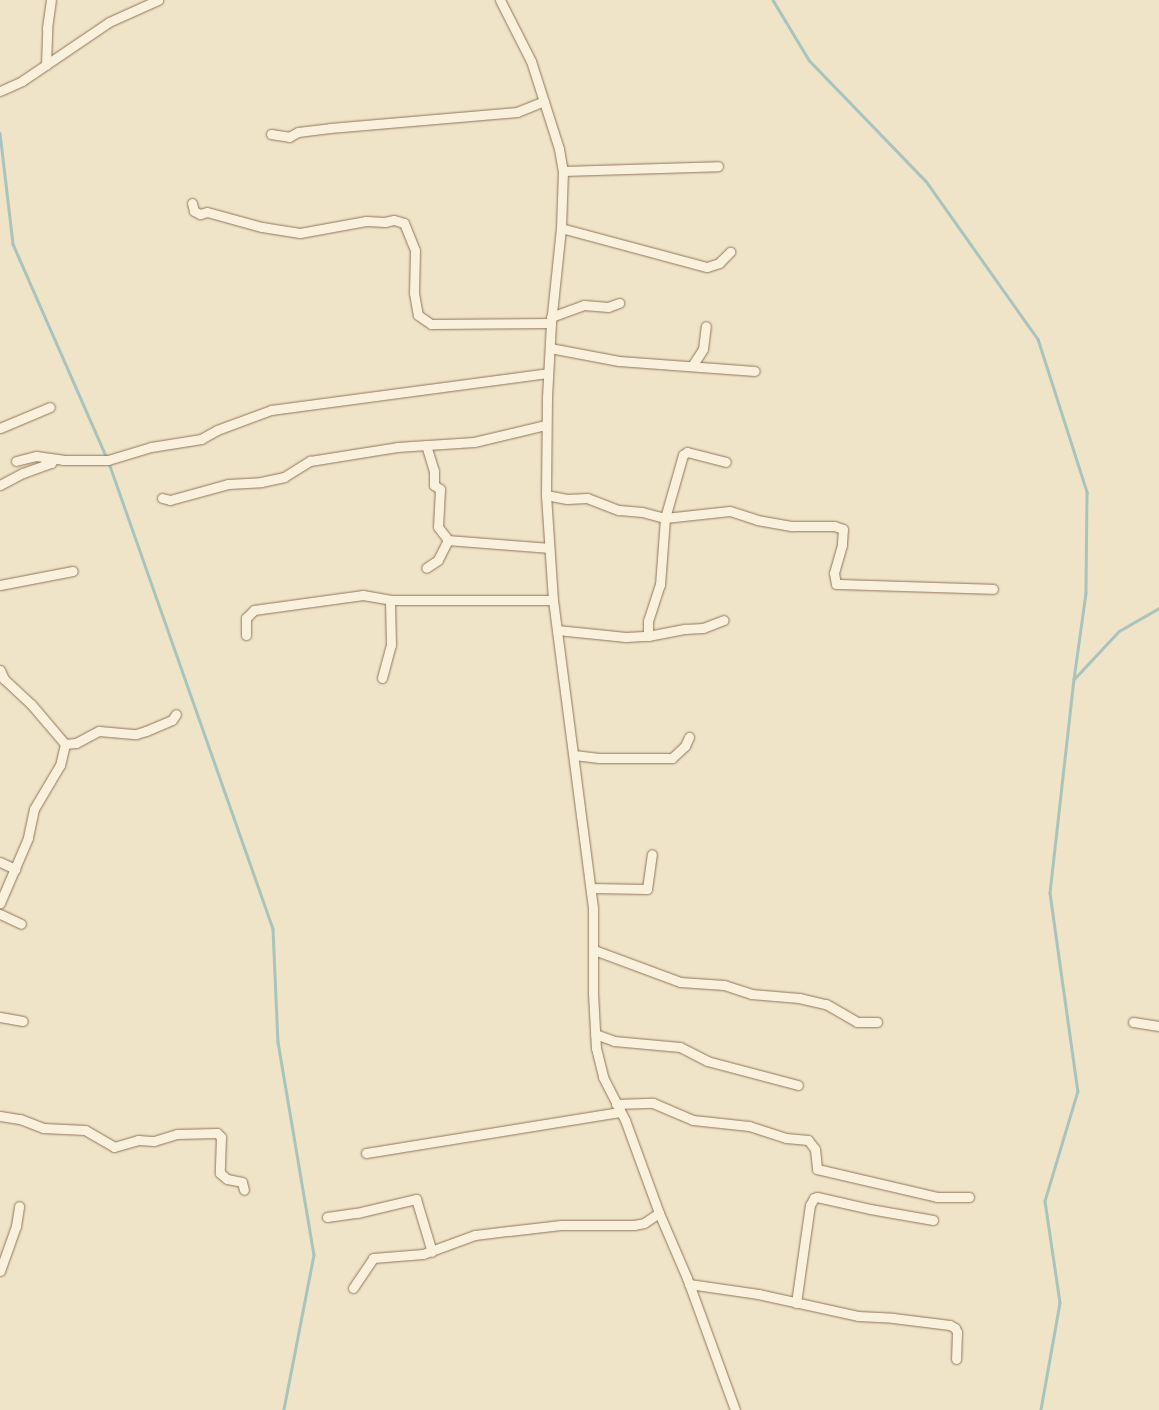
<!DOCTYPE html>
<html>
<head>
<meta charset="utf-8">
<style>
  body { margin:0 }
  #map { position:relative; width:1159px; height:1410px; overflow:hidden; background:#f0e4c8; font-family:Georgia,serif }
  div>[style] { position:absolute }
  .stream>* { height:2.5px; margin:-1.25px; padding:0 1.25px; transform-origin:1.25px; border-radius:1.25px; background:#a9c4bc }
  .roads { filter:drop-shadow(0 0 1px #8d765c) drop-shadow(0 0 1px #8d765c) }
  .minor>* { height:9px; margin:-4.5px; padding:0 4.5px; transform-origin:4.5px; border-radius:4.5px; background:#faf1dc }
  span { translate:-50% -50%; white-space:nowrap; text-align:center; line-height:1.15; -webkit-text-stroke:4px #f7eed8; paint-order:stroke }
</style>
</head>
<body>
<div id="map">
  <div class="stream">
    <i style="left:773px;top:0;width:70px;rotate:59deg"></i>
    <i style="left:809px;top:60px;width:168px;rotate:46deg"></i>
    <i style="left:926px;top:181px;width:194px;rotate:54.7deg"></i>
    <i style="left:1038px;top:339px;width:161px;rotate:72.2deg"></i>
    <i style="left:1087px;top:492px;width:101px;rotate:90.6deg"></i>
    <i style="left:1086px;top:593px;width:87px;rotate:97.9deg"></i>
    <i style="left:1074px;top:679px;width:215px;rotate:96.4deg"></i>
    <i style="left:1050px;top:893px;width:200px;rotate:82deg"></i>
    <i style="left:1078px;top:1091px;width:115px;rotate:106.7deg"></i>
    <i style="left:1045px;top:1201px;width:103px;rotate:81.6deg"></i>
    <i style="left:1060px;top:1303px;width:109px;rotate:100.1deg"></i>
    <i style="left:0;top:133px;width:112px;rotate:83.3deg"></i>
    <i style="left:13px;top:244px;width:234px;rotate:66.3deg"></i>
    <i style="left:109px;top:463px;width:494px;rotate:70.6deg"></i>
    <i style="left:273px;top:929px;width:113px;rotate:87.5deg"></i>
    <i style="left:278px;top:1042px;width:216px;rotate:80.4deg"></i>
    <i style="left:314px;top:1255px;width:158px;rotate:101deg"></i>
    <i style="left:1075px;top:678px;width:64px;rotate:-46.9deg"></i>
    <i style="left:1119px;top:631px;width:46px;rotate:-29.9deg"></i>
  </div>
  <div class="roads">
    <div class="minor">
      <i style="left:500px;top:0;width:68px;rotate:63.1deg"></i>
      <i style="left:531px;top:61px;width:92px;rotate:72.3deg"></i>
      <i style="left:559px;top:149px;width:22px;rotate:80deg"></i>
      <i style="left:563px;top:171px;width:57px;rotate:92deg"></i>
      <i style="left:561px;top:228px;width:96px;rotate:96deg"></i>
      <i style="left:551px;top:323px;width:75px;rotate:93.1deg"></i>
      <i style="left:547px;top:398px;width:97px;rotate:90.6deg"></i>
      <i style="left:546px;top:495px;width:105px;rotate:86.2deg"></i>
      <i style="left:553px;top:600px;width:311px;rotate:82.6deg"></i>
      <i style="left:593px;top:908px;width:85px;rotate:90deg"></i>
      <i style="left:593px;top:993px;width:55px;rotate:86.9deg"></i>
      <i style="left:596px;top:1048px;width:30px;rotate:76deg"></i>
      <i style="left:603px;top:1077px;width:48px;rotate:62.9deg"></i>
      <i style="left:625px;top:1120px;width:99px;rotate:69.9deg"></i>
      <i style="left:659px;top:1213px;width:71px;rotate:66.7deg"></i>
      <i style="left:687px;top:1278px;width:140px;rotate:70deg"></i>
      <i style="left:46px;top:65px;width:37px;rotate:-88deg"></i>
      <i style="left:47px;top:28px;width:28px;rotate:-82deg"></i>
      <i style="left:0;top:91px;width:24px;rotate:-24deg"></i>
      <i style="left:22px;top:81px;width:105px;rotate:-34.1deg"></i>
      <i style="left:109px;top:22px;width:54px;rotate:-24.2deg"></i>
      <i style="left:271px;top:134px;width:18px;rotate:9deg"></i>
      <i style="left:289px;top:137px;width:10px;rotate:-29deg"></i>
      <i style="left:298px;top:132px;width:32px;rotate:-7deg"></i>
      <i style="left:330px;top:128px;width:188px;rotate:-4.9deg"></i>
      <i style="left:517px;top:112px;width:29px;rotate:-22deg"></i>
      <i style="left:563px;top:171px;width:155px;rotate:-1.8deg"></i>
      <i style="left:192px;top:203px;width:8px;rotate:76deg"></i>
      <i style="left:194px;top:211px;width:7px;rotate:27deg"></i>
      <i style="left:200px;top:214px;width:7px;rotate:-16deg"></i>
      <i style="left:207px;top:212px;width:57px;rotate:15.3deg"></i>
      <i style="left:262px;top:227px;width:38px;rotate:9deg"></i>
      <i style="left:300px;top:233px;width:67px;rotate:-10.3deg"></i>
      <i style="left:366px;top:221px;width:19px;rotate:3deg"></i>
      <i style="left:385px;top:222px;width:9px;rotate:-13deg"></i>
      <i style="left:394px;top:220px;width:10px;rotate:17deg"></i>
      <i style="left:404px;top:223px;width:29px;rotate:68deg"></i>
      <i style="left:415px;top:250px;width:43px;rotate:91.3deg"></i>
      <i style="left:414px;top:293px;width:22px;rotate:80deg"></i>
      <i style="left:418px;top:315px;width:16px;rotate:35deg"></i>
      <i style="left:431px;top:324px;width:120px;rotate:-0.5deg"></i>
      <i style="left:561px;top:228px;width:151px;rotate:15deg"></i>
      <i style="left:707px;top:267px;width:13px;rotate:-18deg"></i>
      <i style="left:719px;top:263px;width:16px;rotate:-45deg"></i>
      <i style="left:551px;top:317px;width:35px;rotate:-20deg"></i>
      <i style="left:584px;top:305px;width:24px;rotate:5deg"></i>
      <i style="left:608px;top:307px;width:12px;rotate:-20deg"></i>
      <i style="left:550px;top:348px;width:70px;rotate:10.7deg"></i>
      <i style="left:619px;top:361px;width:136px;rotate:4.2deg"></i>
      <i style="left:692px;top:366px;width:20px;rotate:-57deg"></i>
      <i style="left:703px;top:349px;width:23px;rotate:-83deg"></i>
      <i style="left:0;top:428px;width:54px;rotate:-22.8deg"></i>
      <i style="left:426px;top:445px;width:27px;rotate:73deg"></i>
      <i style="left:434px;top:471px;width:14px;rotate:90deg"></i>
      <i style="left:434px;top:485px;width:7px;rotate:34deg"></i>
      <i style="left:440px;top:489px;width:38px;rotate:93deg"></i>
      <i style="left:438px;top:527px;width:16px;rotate:52deg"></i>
      <i style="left:448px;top:540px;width:22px;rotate:117deg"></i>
      <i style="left:438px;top:560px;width:14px;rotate:146deg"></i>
      <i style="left:16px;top:461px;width:21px;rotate:-14deg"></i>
      <i style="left:36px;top:456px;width:27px;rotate:8deg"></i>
      <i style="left:63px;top:460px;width:45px"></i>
      <i style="left:108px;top:460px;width:45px;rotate:-16.8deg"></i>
      <i style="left:151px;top:447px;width:51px;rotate:-9.1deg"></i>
      <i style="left:201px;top:439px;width:18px;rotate:-29deg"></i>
      <i style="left:217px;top:430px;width:58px;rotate:-20.3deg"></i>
      <i style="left:271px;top:410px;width:279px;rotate:-7.6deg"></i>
      <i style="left:0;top:485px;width:26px;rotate:-28deg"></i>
      <i style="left:23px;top:473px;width:30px;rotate:-20deg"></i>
      <i style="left:51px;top:463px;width:5px;rotate:-53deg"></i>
      <i style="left:546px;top:495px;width:21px;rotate:11deg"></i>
      <i style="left:567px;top:499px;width:20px;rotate:-3deg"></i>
      <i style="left:587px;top:498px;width:34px;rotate:21deg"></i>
      <i style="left:619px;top:510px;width:23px;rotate:5deg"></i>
      <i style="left:642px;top:512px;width:24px;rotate:15deg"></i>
      <i style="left:665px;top:518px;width:65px;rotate:-6.1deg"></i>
      <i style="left:730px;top:511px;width:28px;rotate:18deg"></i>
      <i style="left:757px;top:520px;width:36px;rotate:10deg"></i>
      <i style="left:792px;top:526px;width:42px"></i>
      <i style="left:834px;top:526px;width:9px;rotate:18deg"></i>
      <i style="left:843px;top:529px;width:16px;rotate:94deg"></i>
      <i style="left:842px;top:545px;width:29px;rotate:106deg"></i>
      <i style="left:834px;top:573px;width:11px;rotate:80deg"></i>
      <i style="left:836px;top:584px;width:157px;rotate:1.8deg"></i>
      <i style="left:162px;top:498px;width:8px;rotate:14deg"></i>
      <i style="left:170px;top:500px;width:60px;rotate:-15.4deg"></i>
      <i style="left:228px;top:484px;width:33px;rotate:-3deg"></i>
      <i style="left:261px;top:482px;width:24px;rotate:-12deg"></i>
      <i style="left:284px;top:477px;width:31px;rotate:-32deg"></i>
      <i style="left:310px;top:461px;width:88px;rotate:-9.1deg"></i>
      <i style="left:397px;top:447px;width:77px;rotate:-3.7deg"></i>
      <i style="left:474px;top:442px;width:74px;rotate:-13.3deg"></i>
      <i style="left:448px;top:540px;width:101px;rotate:4.5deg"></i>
      <i style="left:0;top:585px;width:74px;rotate:-10.9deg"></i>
      <i style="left:557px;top:630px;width:69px;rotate:5.8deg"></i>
      <i style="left:626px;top:637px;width:22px;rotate:-3deg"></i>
      <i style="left:648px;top:636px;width:38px;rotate:-11deg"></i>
      <i style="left:685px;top:629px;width:18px;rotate:-3deg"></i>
      <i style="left:703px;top:628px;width:22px;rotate:-21deg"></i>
      <i style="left:246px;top:635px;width:17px;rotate:-90deg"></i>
      <i style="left:246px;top:618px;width:11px;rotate:-45deg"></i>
      <i style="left:254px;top:610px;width:110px;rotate:-7.8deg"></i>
      <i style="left:363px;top:595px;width:27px;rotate:10deg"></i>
      <i style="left:390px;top:600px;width:163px"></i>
      <i style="left:648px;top:636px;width:15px;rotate:-90deg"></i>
      <i style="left:648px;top:621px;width:38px;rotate:-72deg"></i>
      <i style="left:660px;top:585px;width:67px;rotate:-85.7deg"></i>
      <i style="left:665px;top:518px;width:66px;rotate:-74.1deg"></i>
      <i style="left:683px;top:455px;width:5px;rotate:-37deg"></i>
      <i style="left:687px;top:452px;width:40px;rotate:14.4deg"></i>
      <i style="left:0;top:670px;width:10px;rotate:66deg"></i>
      <i style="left:4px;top:679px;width:37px;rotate:43deg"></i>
      <i style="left:31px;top:704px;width:52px;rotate:49.6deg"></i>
      <i style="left:65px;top:744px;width:22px;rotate:103deg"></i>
      <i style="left:60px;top:765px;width:51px;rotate:120.6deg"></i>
      <i style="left:34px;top:809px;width:30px;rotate:102deg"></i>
      <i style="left:28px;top:838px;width:71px;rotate:113.3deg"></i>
      <i style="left:382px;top:678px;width:34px;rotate:-75deg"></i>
      <i style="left:391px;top:645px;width:45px;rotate:-91.3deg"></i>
      <i style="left:65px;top:744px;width:11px;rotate:-5deg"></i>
      <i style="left:76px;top:743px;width:26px;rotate:-28deg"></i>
      <i style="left:99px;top:731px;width:37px;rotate:5deg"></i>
      <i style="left:136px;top:734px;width:10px;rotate:-17deg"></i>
      <i style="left:146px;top:731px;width:28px;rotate:-23deg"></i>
      <i style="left:172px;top:720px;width:7px;rotate:-56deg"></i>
      <i style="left:574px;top:755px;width:25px;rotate:7deg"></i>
      <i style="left:599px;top:758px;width:73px"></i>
      <i style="left:672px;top:758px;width:18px;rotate:-43deg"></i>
      <i style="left:685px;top:746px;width:10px;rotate:-66deg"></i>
      <i style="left:0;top:862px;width:17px;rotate:25deg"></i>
      <i style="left:591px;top:888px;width:56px;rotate:1deg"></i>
      <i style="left:647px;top:889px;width:35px;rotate:-82deg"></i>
      <i style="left:0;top:914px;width:23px;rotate:25deg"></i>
      <i style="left:594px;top:950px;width:92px;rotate:20.4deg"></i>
      <i style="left:680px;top:982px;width:44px;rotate:3.9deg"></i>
      <i style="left:724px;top:985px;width:28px;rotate:18deg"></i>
      <i style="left:751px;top:994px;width:48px;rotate:4.8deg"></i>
      <i style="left:799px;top:998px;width:28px;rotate:13deg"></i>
      <i style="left:826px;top:1004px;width:36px;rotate:30deg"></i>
      <i style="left:857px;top:1022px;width:20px"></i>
      <i style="left:0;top:1017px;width:23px;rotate:10deg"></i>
      <i style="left:1133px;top:1022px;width:26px;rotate:9deg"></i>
      <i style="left:595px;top:1034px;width:20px;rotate:20deg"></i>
      <i style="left:614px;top:1041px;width:66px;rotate:5.2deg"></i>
      <i style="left:680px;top:1047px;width:30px;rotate:27deg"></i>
      <i style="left:707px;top:1061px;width:94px;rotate:14.8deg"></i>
      <i style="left:616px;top:1104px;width:37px;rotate:-2deg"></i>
      <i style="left:653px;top:1103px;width:43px;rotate:23deg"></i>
      <i style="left:693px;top:1120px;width:56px;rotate:6.1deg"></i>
      <i style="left:749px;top:1126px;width:39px;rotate:18deg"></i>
      <i style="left:786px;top:1138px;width:22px;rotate:5deg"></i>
      <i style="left:808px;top:1140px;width:11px;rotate:52deg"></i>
      <i style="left:815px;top:1149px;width:20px;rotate:84deg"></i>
      <i style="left:817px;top:1169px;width:123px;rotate:13.1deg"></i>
      <i style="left:937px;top:1197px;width:32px"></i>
      <i style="left:0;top:1116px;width:20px;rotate:9deg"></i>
      <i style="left:20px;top:1119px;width:25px;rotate:21deg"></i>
      <i style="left:43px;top:1128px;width:42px;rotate:2.7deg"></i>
      <i style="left:85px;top:1130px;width:34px;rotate:30deg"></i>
      <i style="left:114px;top:1147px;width:25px;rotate:-16deg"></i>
      <i style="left:138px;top:1140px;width:16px;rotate:4deg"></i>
      <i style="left:154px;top:1141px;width:24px;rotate:-17deg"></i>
      <i style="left:177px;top:1134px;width:40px;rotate:-1.4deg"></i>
      <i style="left:217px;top:1133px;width:6px;rotate:45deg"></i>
      <i style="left:221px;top:1137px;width:36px;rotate:92deg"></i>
      <i style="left:220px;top:1173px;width:9px;rotate:41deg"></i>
      <i style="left:227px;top:1179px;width:15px;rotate:11deg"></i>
      <i style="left:242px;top:1182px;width:8px;rotate:76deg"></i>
      <i style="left:366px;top:1153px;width:257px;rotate:-9.2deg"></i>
      <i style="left:327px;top:1217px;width:30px;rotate:-8deg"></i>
      <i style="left:357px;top:1213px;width:61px;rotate:-13.3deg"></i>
      <i style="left:416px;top:1199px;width:55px;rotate:73.2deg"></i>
      <i style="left:0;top:1271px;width:48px;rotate:-70.4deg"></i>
      <i style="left:16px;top:1226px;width:20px;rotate:-81deg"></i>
      <i style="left:689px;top:1284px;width:70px;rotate:8.2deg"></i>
      <i style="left:758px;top:1294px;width:102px;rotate:12.4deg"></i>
      <i style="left:858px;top:1316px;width:35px;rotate:3deg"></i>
      <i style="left:893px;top:1318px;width:57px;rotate:7deg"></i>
      <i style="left:950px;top:1325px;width:6px;rotate:31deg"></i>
      <i style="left:955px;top:1328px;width:4px;rotate:63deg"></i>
      <i style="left:957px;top:1332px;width:27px;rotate:92deg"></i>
      <i style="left:353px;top:1288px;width:36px;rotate:-56deg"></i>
      <i style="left:373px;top:1258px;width:50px;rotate:-4.6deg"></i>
      <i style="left:423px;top:1254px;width:55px;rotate:-20.1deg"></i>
      <i style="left:475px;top:1235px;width:34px;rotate:-7deg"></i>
      <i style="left:509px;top:1231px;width:52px;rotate:-6.6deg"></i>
      <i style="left:561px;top:1225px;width:73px"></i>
      <i style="left:634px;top:1225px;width:10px;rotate:-11deg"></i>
      <i style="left:644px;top:1223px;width:18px;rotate:-34deg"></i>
      <i style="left:796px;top:1303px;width:99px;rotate:-81.9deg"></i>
      <i style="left:810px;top:1205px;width:8px;rotate:-60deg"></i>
      <i style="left:814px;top:1198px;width:3px;rotate:-18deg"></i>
      <i style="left:817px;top:1197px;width:54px;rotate:12.8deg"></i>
      <i style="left:870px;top:1209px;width:64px;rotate:9.9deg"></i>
    </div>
  </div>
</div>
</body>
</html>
